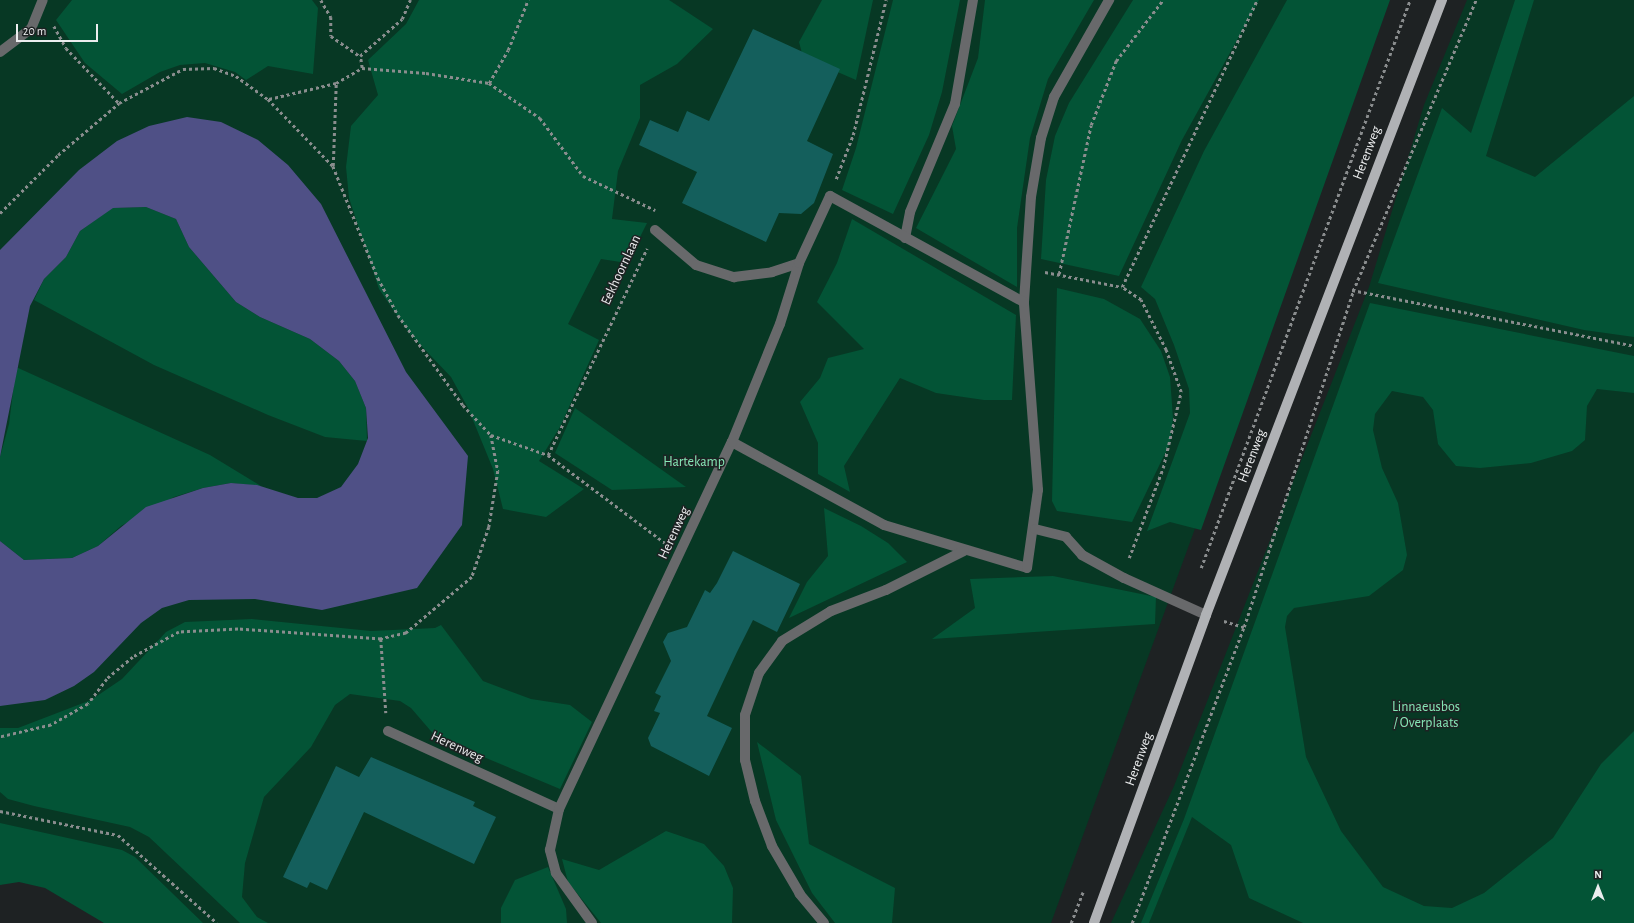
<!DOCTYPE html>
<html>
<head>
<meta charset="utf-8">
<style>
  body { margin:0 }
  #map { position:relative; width:1634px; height:923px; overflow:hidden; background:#1e2223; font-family:"Alegreya Sans",sans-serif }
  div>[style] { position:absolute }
  .green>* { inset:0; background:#073824 }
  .forest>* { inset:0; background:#035436 }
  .water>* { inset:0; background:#4f5086 }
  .building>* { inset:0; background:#145f5c }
  .path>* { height:2.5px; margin-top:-1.25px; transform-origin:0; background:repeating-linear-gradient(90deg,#8a8d8e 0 3px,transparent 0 6px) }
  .lane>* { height:10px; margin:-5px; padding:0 5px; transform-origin:5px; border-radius:5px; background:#68696b }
  .primary>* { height:10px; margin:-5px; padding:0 5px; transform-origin:5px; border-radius:5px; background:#b0b2b5 }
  span { translate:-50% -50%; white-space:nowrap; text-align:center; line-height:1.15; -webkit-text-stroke:3px #1e2223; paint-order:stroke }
  .street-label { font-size:14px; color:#ebedee }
  .park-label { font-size:14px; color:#85e7b6 }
  .north { position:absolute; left:1578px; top:867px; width:40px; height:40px; -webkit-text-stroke:3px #1e2223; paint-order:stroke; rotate:0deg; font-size:11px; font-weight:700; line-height:16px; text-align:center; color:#ebedee }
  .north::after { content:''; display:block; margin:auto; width:14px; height:18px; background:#ebedee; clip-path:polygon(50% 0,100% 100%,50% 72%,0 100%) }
  .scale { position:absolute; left:16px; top:24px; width:82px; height:18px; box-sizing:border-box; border:2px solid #ebedee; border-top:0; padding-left:5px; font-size:12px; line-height:14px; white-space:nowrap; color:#ebedee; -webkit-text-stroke:3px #1e2223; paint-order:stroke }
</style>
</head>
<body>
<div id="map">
  <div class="green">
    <i style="clip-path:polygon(0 0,1388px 0,1051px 923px,121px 923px,0 848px)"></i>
    <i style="clip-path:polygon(1467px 0,1634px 0,1634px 923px,1111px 923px,1174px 786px,1369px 287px,1424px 105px)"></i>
  </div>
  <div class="forest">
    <i style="clip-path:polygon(72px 0,312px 0,318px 8px,313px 74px,268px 66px,246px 80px,235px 72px,205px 63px,180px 65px,160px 72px,122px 94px,85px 63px,56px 20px)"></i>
    <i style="clip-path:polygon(419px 0,669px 0,713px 29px,677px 64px,640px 85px,640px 118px,618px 171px,612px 219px,647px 223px,627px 263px,601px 259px,568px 324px,599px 340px,560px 427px,539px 461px,584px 489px,546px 517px,503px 509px,493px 469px,468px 408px,451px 377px,409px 333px,379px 289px,349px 198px,346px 167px,351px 126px,378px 95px,368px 60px,406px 24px)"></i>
    <i style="clip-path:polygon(822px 0,873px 0,856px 80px,803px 57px,799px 42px)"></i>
    <i style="clip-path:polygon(893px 0,960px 0,942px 92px,929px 135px,893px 214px,842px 190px,856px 148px)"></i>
    <i style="clip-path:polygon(985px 0,1094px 0,1048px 79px,1030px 138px,1017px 228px,1017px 287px,916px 228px,956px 149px,952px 126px,978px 58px)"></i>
    <i style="clip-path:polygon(1133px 0,1259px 0,1182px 140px,1119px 276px,1041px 259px,1046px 180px,1055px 136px,1069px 103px)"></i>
    <i style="clip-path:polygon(1287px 0,1390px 0,1201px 530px,1170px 522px,1147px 531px,1190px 413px,1189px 389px,1174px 345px,1155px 299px,1141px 287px,1204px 151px)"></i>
    <i style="clip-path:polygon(1515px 0,1534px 0,1486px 156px,1535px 177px,1634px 96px,1634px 337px,1584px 330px,1378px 283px,1442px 108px,1471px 133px)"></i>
    <i style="clip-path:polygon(146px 207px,176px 219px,189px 247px,236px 302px,260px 317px,310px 339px,339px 361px,355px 381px,366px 408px,367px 441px,325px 437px,268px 415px,154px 365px,34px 300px,44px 279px,66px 257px,80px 231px,112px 208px)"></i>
    <i style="clip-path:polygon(852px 219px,1016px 315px,1012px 400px,984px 400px,936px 393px,900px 378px,844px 466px,850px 492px,818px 474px,818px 443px,800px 402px,820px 378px,828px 358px,864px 349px,817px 302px,837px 263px)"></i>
    <i style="clip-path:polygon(1057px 288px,1104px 299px,1140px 319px,1161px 351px,1170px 377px,1173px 418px,1170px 443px,1132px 522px,1057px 511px,1052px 501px)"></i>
    <i style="clip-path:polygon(1370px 303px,1634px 356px,1634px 393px,1597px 389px,1587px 406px,1585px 440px,1572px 451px,1531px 463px,1480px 468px,1456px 466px,1438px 444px,1433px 410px,1423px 397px,1392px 391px,1375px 414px,1373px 430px,1382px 468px,1398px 503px,1407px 555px,1403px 570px,1369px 596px,1294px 608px,1287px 616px,1285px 627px,1306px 757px,1341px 831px,1383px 887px,1424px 906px,1452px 908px,1484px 893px,1553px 838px,1601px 764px,1634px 731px,1634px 923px,1303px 923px,1249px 898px,1231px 845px,1192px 817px,1149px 923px,1141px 923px,1184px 819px)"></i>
    <i style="clip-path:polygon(16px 367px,210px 455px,261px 486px,231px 483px,203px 488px,174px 497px,121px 526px,98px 546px,72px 558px,24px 560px,0 541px,0 457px,9px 424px)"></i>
    <i style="clip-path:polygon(575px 408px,686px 487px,612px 490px,555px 453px)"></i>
    <i style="clip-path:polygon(824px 508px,861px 526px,888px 543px,907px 562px,789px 618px,807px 582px,828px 556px)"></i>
    <i style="clip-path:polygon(1053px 576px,1156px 597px,1155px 624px,932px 639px,975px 608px,970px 579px)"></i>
    <i style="clip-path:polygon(252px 619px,371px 631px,435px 628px,441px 625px,483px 681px,531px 699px,570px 705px,592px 722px,560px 789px,436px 737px,411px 708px,400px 701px,350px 694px,335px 705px,311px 747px,264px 797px,245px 863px,242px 897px,257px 917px,268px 923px,240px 923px,149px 837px,130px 827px,34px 806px,8px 799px,0 792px,0 728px,18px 728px,91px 700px,122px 679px,166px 632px,185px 622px)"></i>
    <i style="clip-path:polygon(757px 742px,801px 776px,809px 844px,895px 888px,892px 923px,835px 923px,812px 893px,776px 820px)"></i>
    <i style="clip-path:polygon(0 823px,122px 850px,135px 857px,203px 923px,104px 923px,45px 888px,19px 882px,0 885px)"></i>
    <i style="clip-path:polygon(666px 831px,704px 844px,724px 866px,733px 888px,732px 923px,601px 923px,568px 882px,562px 859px,599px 870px)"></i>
    <i style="clip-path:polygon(548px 867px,566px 909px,567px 923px,501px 923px,501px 908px,515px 880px)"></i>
  </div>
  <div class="water">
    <i style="clip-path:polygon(187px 117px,221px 122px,258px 140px,288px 165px,321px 204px,406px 372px,468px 456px,462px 525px,417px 588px,322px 610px,255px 599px,189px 600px,162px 608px,141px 623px,94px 672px,74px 686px,45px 700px,0 706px,0 541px,24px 560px,72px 558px,98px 546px,146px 507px,203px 488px,231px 483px,257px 485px,298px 498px,317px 498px,341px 487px,358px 464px,368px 438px,366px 408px,355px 381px,339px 361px,310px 339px,260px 317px,236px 302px,189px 247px,176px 219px,146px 207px,113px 208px,80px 231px,66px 257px,44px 279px,30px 306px,0 457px,0 250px,79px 170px,117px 141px,149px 126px)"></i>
  </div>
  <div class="building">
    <i style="clip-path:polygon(753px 29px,840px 69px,807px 141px,833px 154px,814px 203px,801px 214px,779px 213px,766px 242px,682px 203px,697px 172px,639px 145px,650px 120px,678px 132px,687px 111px,709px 121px)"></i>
    <i style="clip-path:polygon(733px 551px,800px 584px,777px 632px,753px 620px,737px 652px,707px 716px,732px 728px,709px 776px,651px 746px,648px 738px,660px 713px,654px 711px,661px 696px,655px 693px,671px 661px,663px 642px,668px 633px,687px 627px,705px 590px,710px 593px,717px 583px)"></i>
    <i style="clip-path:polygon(371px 757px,475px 802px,473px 806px,496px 817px,474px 864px,364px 812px,327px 890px,310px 882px,307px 888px,283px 877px,336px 766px,359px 777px)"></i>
  </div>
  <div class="path">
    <i style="left:321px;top:0;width:20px;rotate:60deg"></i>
    <i style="left:331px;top:17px;width:19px;rotate:90deg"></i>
    <i style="left:331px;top:36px;width:35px;rotate:35deg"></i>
    <i style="left:54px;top:26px;width:25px;rotate:61deg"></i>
    <i style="left:66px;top:48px;width:76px;rotate:46.1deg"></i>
    <i style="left:362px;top:68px;width:12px;rotate:-99deg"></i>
    <i style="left:360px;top:56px;width:56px;rotate:-41.4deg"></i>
    <i style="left:402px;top:19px;width:21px;rotate:-67deg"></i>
    <i style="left:489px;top:83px;width:38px;rotate:-60deg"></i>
    <i style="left:508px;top:50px;width:54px;rotate:-68.2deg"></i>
    <i style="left:269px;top:99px;width:69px;rotate:-13.4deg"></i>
    <i style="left:336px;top:83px;width:30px;rotate:-30deg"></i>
    <i style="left:362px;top:68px;width:64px;rotate:4.5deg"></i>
    <i style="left:426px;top:73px;width:64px;rotate:9deg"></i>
    <i style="left:489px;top:83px;width:62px;rotate:34.5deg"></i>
    <i style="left:540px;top:118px;width:72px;rotate:53.4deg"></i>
    <i style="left:583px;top:176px;width:80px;rotate:25.3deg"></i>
    <i style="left:333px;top:166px;width:83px;rotate:-87.9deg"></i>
    <i style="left:836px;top:179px;width:47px;rotate:-68.9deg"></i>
    <i style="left:853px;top:135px;width:139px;rotate:-76.3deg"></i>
    <i style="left:0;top:213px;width:82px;rotate:-45deg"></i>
    <i style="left:58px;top:155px;width:80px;rotate:-40.4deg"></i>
    <i style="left:119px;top:103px;width:72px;rotate:-28deg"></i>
    <i style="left:183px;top:69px;width:31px;rotate:-2deg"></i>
    <i style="left:214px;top:68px;width:23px;rotate:20deg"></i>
    <i style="left:236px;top:76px;width:39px;rotate:36deg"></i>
    <i style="left:268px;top:99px;width:93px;rotate:45.9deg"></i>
    <i style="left:333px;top:166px;width:121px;rotate:68.1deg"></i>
    <i style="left:378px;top:278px;width:42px;rotate:61.6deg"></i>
    <i style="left:398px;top:315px;width:111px;rotate:54.2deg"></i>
    <i style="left:463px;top:405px;width:41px;rotate:47deg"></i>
    <i style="left:491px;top:435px;width:37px;rotate:79deg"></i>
    <i style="left:498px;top:471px;width:57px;rotate:99.1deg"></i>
    <i style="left:489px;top:527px;width:53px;rotate:108.8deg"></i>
    <i style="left:472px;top:577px;width:87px;rotate:139.7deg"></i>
    <i style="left:406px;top:633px;width:26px;rotate:167deg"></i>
    <i style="left:381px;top:639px;width:143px;rotate:-176deg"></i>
    <i style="left:238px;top:629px;width:59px;rotate:177.1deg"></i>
    <i style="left:179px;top:632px;width:52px;rotate:151.5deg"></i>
    <i style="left:133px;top:657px;width:34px;rotate:140deg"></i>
    <i style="left:107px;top:679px;width:31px;rotate:127deg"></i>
    <i style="left:88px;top:704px;width:43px;rotate:150.4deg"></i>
    <i style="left:51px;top:725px;width:52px;rotate:166.8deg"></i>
    <i style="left:1045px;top:272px;width:78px;rotate:11deg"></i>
    <i style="left:1059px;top:274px;width:152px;rotate:-77.9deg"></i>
    <i style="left:1091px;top:125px;width:69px;rotate:-68.7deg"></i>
    <i style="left:1116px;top:61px;width:77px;rotate:-52.4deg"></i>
    <i style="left:1352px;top:290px;width:288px;rotate:11.2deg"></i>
    <i style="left:491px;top:435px;width:60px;rotate:19.3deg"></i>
    <i style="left:548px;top:455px;width:146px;rotate:36.9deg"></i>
    <i style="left:548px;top:455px;width:229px;rotate:-64.4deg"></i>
    <i style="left:1129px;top:558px;width:96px;rotate:-69.3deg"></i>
    <i style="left:1163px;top:468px;width:78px;rotate:-76.7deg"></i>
    <i style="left:1181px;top:392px;width:45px;rotate:-109.7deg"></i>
    <i style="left:1166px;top:350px;width:56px;rotate:-116.6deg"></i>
    <i style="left:1141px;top:300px;width:23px;rotate:-146deg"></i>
    <i style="left:1122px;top:287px;width:317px;rotate:-64.8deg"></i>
    <i style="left:1201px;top:568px;width:605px;rotate:-69.8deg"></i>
    <i style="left:1224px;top:621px;width:21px;rotate:17deg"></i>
    <i style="left:381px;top:639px;width:74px;rotate:86.1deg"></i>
    <i style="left:0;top:811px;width:120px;rotate:11.5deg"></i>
    <i style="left:118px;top:835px;width:132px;rotate:41.6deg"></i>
    <i style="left:1071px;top:923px;width:33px;rotate:-69deg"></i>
    <i style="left:1132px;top:923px;width:316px;rotate:-69.3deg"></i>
    <i style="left:1244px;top:627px;width:353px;rotate:-72deg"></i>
    <i style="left:1353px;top:291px;width:316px;rotate:-67.1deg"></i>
  </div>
  <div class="lane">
    <i style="left:0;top:52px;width:39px;rotate:-37deg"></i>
    <i style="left:31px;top:29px;width:31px;rotate:-68deg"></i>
    <i style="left:655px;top:230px;width:54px;rotate:40.5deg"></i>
    <i style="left:696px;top:265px;width:40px;rotate:18deg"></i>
    <i style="left:734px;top:277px;width:38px;rotate:-7deg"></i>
    <i style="left:772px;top:272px;width:28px;rotate:-18deg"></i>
    <i style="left:905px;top:238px;width:26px;rotate:-79deg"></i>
    <i style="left:910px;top:212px;width:117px;rotate:-67.4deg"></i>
    <i style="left:955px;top:104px;width:106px;rotate:-80.2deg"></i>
    <i style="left:732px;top:442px;width:173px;rotate:28.6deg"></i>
    <i style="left:884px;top:525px;width:149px;rotate:16.7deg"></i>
    <i style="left:1027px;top:568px;width:79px;rotate:-82deg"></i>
    <i style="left:1038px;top:490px;width:189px;rotate:-94.3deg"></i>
    <i style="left:1024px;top:302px;width:105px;rotate:-86.2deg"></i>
    <i style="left:1031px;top:197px;width:60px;rotate:-80.4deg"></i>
    <i style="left:1041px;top:138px;width:43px;rotate:-72.4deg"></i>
    <i style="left:1054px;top:97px;width:112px;rotate:-60.4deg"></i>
    <i style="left:1035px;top:529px;width:32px;rotate:14deg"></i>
    <i style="left:1066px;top:537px;width:24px;rotate:48deg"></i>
    <i style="left:1082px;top:555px;width:48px;rotate:28.7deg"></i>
    <i style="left:1124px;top:578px;width:90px;rotate:24.3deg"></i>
    <i style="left:388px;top:731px;width:188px;rotate:24.5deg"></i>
    <i style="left:592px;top:923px;width:62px;rotate:-125.8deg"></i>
    <i style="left:556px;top:873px;width:24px;rotate:-105deg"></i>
    <i style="left:550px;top:850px;width:42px;rotate:-77.6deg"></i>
    <i style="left:559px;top:809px;width:406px;rotate:-64.8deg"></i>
    <i style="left:732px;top:442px;width:127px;rotate:-67.9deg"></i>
    <i style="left:780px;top:324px;width:64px;rotate:-72.7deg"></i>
    <i style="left:799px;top:263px;width:74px;rotate:-65.2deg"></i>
    <i style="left:830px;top:196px;width:221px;rotate:28.7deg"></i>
    <i style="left:824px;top:923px;width:38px;rotate:-130deg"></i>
    <i style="left:800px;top:894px;width:56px;rotate:-120.3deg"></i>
    <i style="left:772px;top:846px;width:48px;rotate:-110.7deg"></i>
    <i style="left:755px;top:801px;width:42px;rotate:-103.7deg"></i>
    <i style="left:745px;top:760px;width:45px;rotate:-90deg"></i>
    <i style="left:745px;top:715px;width:44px;rotate:-71.6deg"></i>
    <i style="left:759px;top:673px;width:39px;rotate:-54deg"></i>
    <i style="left:782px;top:641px;width:57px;rotate:-31.5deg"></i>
    <i style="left:831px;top:611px;width:59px;rotate:-20.9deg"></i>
    <i style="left:886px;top:590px;width:87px;rotate:-26.6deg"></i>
  </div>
  <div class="primary">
    <i style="left:1094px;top:923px;width:328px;rotate:-70deg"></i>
    <i style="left:1206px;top:615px;width:659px;rotate:-69.01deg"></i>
  </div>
  <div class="street-label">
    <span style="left:1367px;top:153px;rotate:-69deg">Herenweg</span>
    <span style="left:621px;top:270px;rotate:-65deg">Eekhoornlaan</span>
    <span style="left:1252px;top:456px;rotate:-69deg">Herenweg</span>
    <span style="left:674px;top:533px;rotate:-65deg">Herenweg</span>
    <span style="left:457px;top:747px;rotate:25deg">Herenweg</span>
    <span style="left:1139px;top:759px;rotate:-70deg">Herenweg</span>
  </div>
  <div class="park-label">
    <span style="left:694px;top:462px">Hartekamp</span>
    <span style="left:1426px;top:715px">Linnaeusbos<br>/ Overplaats</span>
  </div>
  <div class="north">N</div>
  <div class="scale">20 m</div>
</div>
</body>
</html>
